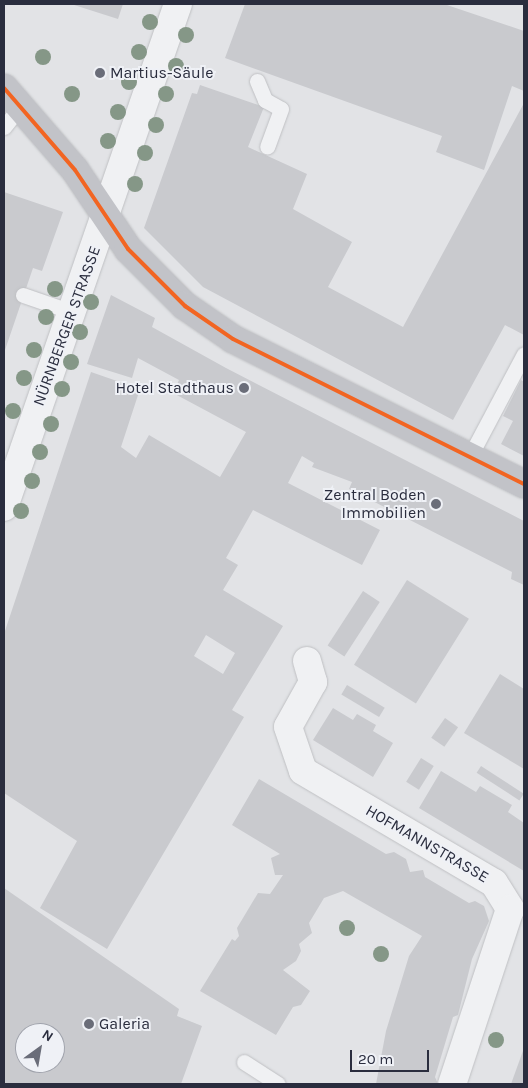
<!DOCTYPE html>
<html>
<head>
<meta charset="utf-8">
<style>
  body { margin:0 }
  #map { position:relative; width:528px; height:1088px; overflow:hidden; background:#e2e3e6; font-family:Karla,sans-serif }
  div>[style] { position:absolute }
  .building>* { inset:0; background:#c9cace; transform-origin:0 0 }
  .roads { filter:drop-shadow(0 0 1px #bfc0c3) drop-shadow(0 0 1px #bfc0c3) }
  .lane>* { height:15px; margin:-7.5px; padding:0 7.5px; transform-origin:7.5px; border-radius:7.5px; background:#f0f1f3 }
  .street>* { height:28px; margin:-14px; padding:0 14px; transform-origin:14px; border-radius:14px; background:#f0f1f3 }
  .secondary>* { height:28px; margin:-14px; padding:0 14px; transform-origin:14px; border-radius:14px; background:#c2c3c8 }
  .bus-1>* { height:4px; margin:-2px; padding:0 2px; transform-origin:2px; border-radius:2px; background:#f26522 }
  .trees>* { width:16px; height:16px; margin:-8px; border-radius:50%; background:#859787 }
  .dots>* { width:14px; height:14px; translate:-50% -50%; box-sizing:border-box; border:2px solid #eff1f6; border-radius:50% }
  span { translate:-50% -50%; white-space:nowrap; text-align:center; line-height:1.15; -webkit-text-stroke:4px #eff1f6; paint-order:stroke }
  .poi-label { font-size:16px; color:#2a2d3e }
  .left { translate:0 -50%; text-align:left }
  .right { translate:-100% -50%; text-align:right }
  .street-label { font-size:16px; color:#2a2d3e }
  .frame { position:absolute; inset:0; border:5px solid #2a2d3e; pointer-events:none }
  .north { position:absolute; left:15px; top:1023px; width:50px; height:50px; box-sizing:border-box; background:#eff1f6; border:1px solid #a0a3ac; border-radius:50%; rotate:32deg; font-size:14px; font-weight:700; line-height:20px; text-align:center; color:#2a2d3e }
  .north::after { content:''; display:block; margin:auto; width:18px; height:22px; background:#6a6d79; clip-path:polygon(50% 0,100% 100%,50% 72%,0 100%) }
  .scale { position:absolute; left:350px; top:1050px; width:79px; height:22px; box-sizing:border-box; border:2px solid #2a2d3e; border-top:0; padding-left:6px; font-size:15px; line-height:18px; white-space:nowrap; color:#2a2d3e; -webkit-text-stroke:4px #eff1f6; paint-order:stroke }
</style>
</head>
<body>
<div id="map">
  <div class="building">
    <i style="clip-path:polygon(71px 4px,123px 4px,118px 19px)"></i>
    <i style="clip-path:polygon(245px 4px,444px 4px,524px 31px,524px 91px,512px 86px,484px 170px,436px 152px,442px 136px,225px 58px)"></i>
    <i style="clip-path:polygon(200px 85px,264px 107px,248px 147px,307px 174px,293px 209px,352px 242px,328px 287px,403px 327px,524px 103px,524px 335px,505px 325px,453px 420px,203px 287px,144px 228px,192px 93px,197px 94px)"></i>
    <i style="clip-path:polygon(4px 192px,63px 212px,42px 271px,33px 268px,4px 353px)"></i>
    <i style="clip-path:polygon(evenodd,111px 295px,155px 318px,152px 327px,226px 368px,524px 521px,524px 585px,511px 579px,512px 572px,349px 489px,352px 482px,312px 467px,314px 463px,302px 456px,288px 483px,380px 530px,362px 565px,253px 510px,226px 558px,238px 565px,223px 590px,283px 626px,232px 710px,244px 717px,107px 949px,40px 908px,77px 841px,4px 793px,4px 634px,91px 372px,140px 389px,121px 447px,136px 458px,149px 435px,220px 477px,246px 432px,173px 393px,179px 380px,138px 358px,132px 378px,87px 364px,111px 295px,206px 635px,235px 653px,223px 674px,194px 656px,206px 635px)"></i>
    <i style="clip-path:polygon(521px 380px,524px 382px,524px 456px,501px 444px,513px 421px,503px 416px)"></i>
    <i style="left:407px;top:580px;width:73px;height:100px;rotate:32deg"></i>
    <i style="left:363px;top:591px;width:20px;height:65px;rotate:33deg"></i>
    <i style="clip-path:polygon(500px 674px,524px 689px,524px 769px,464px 733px)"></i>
    <i style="left:347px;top:685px;width:44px;height:11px;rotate:31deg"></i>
    <i style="clip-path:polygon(333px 708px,353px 720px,357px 714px,376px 725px,373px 731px,393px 743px,373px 777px,313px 740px)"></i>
    <i style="left:445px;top:718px;width:16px;height:24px;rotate:35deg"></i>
    <i style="left:421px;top:758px;width:15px;height:28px;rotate:32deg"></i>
    <i style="left:481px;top:766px;width:51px;height:8px;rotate:33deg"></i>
    <i style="clip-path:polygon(441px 771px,476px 792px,480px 786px,512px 805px,508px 812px,524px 823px,524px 871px,419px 808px)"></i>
    <i style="clip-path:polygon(259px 779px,386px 854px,394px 852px,406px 859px,410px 872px,423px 870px,425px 877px,469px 903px,475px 901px,484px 906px,489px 921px,472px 959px,458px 1015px,453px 1017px,435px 1077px,438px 1084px,376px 1084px,386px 1031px,409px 956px,422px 936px,343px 891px,324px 898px,309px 923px,312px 933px,299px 944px,301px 951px,296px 961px,283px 970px,310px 991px,301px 1005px,293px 1007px,276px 1035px,200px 991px,232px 939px,235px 941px,239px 936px,237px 928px,258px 893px,270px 894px,283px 875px,275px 875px,271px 858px,280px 854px,232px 825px)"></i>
    <i style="clip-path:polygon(evenodd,4px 888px,179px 1009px,177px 1016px,202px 1026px,181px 1084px,4px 1084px,4px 888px,25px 1033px,55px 1033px,55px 1063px,25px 1063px,25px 1033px)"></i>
    <i style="clip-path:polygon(524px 1048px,524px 1084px,511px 1084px)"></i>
  </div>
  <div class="roads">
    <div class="lane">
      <i style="left:257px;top:81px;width:21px;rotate:67deg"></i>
      <i style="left:265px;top:100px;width:18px;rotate:29deg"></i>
      <i style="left:281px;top:109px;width:40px;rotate:110.2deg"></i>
      <i style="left:4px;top:127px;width:28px;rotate:-52deg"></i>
      <i style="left:23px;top:295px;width:52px;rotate:19.1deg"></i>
      <i style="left:470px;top:456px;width:115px;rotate:-62.1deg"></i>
      <i style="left:244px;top:1062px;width:40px;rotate:32.9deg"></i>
    </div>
    <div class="street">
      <i style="left:4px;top:507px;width:532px;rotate:-70.92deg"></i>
      <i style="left:307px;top:661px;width:22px;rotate:74deg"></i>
      <i style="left:313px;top:682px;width:51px;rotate:119.1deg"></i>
      <i style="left:288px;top:727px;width:46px;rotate:71.2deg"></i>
      <i style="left:303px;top:771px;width:221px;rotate:30.4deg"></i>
      <i style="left:494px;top:883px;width:31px;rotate:58deg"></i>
      <i style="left:510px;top:909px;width:184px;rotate:108.3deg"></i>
    </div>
    <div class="secondary">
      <i style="left:4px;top:88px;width:108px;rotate:49.1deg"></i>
      <i style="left:75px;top:170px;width:95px;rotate:56.1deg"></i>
      <i style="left:128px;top:249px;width:81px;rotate:45deg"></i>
      <i style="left:185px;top:306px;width:58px;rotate:34.5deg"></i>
      <i style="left:233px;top:339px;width:325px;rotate:26.5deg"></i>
    </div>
  </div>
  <div class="bus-1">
    <i style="left:4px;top:88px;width:108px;rotate:49.1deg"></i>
    <i style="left:75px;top:170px;width:95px;rotate:56.1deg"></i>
    <i style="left:128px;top:249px;width:81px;rotate:45deg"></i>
    <i style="left:185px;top:306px;width:58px;rotate:34.5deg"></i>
    <i style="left:233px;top:339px;width:325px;rotate:26.5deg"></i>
  </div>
  <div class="trees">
    <i style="left:150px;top:22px"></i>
    <i style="left:186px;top:35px"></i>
    <i style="left:139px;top:52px"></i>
    <i style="left:43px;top:57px"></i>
    <i style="left:176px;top:66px"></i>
    <i style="left:129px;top:82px"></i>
    <i style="left:72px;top:94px"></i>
    <i style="left:166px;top:94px"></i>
    <i style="left:118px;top:112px"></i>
    <i style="left:156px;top:125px"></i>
    <i style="left:108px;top:141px"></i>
    <i style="left:145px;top:153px"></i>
    <i style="left:135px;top:184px"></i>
    <i style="left:55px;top:289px"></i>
    <i style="left:91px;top:302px"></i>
    <i style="left:46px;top:317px"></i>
    <i style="left:80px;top:332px"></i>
    <i style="left:34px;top:350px"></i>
    <i style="left:71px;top:362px"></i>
    <i style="left:24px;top:378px"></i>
    <i style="left:62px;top:389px"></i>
    <i style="left:13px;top:411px"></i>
    <i style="left:51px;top:424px"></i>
    <i style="left:40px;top:452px"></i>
    <i style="left:32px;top:481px"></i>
    <i style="left:21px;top:511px"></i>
    <i style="left:347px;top:928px"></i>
    <i style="left:381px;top:954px"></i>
    <i style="left:496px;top:1040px"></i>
  </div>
  <div class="dots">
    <i style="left:100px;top:73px;background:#6a6d79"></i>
    <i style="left:244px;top:388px;background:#6a6d79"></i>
    <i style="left:436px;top:504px;background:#6a6d79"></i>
    <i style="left:89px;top:1024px;background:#6a6d79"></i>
  </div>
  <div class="poi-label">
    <span class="left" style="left:110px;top:73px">Martius-Säule</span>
    <span class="right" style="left:234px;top:388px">Hotel Stadthaus</span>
    <span class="right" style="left:426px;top:504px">Zentral Boden<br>Immobilien</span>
    <span class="left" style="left:99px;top:1024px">Galeria</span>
  </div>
  <div class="street-label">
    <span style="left:67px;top:326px;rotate:-70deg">NÜRNBERGER STRASSE</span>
    <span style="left:427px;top:844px;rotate:30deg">HOFMANNSTRASSE</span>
  </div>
  <div class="frame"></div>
  <div class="north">N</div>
  <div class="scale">20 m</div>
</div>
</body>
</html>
